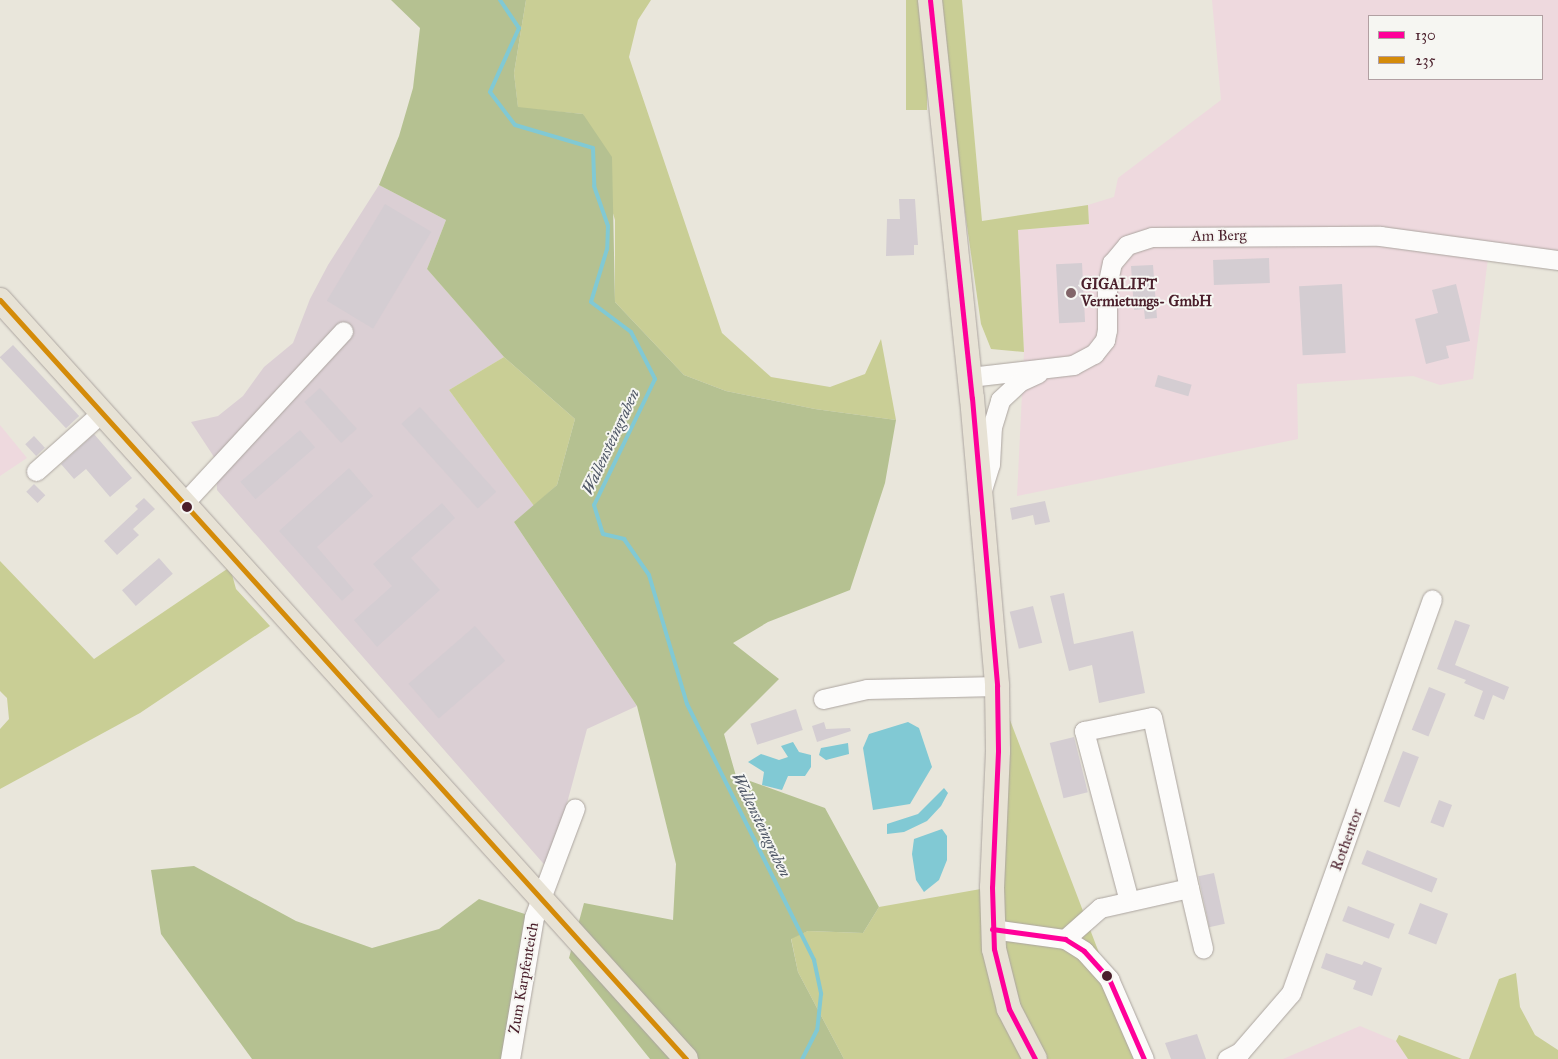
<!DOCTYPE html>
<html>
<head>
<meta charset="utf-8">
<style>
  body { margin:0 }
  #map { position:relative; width:1558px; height:1059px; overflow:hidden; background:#e9e6db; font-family:"IM FELL Great Primer",serif }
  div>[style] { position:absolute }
  .built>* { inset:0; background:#eed9de }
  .industrial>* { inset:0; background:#dbcfd4 }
  .green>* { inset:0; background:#c9ce95; transform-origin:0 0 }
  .forest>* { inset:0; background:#b5c191 }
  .water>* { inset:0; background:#81c9d4 }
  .stream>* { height:4px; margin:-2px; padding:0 2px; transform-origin:2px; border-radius:2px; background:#81c9d4 }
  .building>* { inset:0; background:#d4cdd2; transform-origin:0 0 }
  .roads { filter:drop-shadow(0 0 1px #aca5a0) drop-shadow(0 0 1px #aca5a0) }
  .minor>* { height:19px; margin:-9.5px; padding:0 9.5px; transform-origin:9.5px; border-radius:9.5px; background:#fcfbfa }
  .major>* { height:24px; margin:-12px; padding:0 12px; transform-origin:12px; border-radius:12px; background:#e7e2d5 }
  .bus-1>* { height:5px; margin:-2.5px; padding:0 2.5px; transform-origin:2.5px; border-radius:2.5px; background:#f09 }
  .bus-2>* { height:5px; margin:-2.5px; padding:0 2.5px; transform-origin:2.5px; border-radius:2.5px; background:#d48b09 }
  .dots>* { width:14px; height:14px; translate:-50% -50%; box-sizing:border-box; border:2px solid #f6f6f2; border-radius:50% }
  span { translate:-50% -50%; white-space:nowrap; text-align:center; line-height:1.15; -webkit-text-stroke:4px #f6f6f2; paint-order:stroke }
  .street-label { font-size:15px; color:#4a1f2b }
  .poi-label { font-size:15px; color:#4a1f2b; font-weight:700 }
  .left { translate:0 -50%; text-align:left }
  .water-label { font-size:16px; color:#4e5665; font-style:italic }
  .legend { position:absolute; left:1368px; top:15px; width:175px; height:65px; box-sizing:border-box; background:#f6f6f2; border:1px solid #b1a0a2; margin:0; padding:6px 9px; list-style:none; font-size:15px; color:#4a1f2b }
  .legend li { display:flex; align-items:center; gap:10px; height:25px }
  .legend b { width:25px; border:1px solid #b1a0a2 }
</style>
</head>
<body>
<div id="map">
  <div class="built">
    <i style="clip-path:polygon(evenodd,1212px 0,1558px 0,1558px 268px,1488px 258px,1473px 379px,1440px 385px,1413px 376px,1297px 384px,1298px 439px,1017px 496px,1024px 352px,1018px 230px,1089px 224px,1088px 205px,1114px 197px,1118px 178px,1221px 100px,1212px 0,1369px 16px,1542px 16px,1542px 79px,1369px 79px,1369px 16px)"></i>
    <i style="clip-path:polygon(0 425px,27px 458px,0 476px)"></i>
    <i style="clip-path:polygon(1360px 1026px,1396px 1041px,1408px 1059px,1283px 1059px)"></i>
  </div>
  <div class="industrial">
    <i style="clip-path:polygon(379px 185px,446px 220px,427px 269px,504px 357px,449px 390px,534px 506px,514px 522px,637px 706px,587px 729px,549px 870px,217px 490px,216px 460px,191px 422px,218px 416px,243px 396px,264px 367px,293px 343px,310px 299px,328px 265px)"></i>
  </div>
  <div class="green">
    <i style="clip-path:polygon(526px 0,651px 0,638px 20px,629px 57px,722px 333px,771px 377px,830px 387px,865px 374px,881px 339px,896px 420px,815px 409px,726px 391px,684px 375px,615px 302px,615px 220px,583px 114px,518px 108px,514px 73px)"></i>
    <i style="left:906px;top:0;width:21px;height:110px"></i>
    <i style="clip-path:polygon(940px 0,962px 0,982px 221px,1088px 205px,1089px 224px,1018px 230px,1024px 352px,991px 349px,981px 324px,955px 142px)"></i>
    <i style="clip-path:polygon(504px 357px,575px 419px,557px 485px,534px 506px,449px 390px)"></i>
    <i style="clip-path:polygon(0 561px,94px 659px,230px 567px,236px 589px,270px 626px,140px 713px,0 789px,0 729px,9px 719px,7px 698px,0 691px)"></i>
    <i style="clip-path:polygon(997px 686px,1109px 979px,1144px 1059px,844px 1059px,798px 972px,791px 938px,808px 931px,863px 933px,879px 907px,992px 887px)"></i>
    <i style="clip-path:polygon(1516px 973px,1520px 1007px,1535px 1035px,1558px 1050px,1558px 1059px,1469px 1059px,1499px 979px)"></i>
    <i style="clip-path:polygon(1399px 1035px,1462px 1059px,1408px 1059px,1396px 1041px)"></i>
  </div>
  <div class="forest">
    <i style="clip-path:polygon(391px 0,526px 0,514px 73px,518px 107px,583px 114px,612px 157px,615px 302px,684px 375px,726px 391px,815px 409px,896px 420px,885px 483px,850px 590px,768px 622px,733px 643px,779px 679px,724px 734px,736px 776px,825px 808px,879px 907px,863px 933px,808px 931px,791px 939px,798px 972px,844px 1059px,650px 1059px,569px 958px,584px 903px,673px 920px,676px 864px,637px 706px,514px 522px,557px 485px,575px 419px,504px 357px,427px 269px,446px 220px,379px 185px,399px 136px,413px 88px,420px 28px)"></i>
    <i style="clip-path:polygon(194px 866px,296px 921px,372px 948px,439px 929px,479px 899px,534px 917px,510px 1059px,252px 1059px,161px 934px,151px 870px)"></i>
  </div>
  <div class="water">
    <i style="clip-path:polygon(908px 722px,919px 728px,932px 767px,910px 804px,873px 810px,863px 748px,869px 734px)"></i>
    <i style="clip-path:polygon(793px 742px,799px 752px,811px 755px,811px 767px,805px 776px,788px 776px,782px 790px,762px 785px,764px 772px,748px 762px,761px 754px,779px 760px,788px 757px,781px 746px)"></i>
    <i style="clip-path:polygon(848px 743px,849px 754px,826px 760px,819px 755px,821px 748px)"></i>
    <i style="clip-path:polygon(944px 788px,948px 793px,941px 806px,927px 821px,904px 832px,887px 834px,887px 824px,918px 814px)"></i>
    <i style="clip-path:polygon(942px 829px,947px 836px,947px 860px,939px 880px,924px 892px,916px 880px,912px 854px,914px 839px)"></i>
  </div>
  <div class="stream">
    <i style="left:500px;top:0;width:34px;rotate:56deg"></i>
    <i style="left:519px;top:28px;width:70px;rotate:114.4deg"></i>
    <i style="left:490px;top:92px;width:41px;rotate:52.9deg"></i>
    <i style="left:515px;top:125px;width:81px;rotate:16.4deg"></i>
    <i style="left:593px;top:148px;width:38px;rotate:88deg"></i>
    <i style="left:594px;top:186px;width:42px;rotate:70.7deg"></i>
    <i style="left:608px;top:226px;width:23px;rotate:92deg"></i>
    <i style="left:607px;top:249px;width:55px;rotate:106.8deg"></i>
    <i style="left:591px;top:302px;width:50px;rotate:36.9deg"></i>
    <i style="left:631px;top:332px;width:53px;rotate:62.9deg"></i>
    <i style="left:655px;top:379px;width:140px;rotate:115.8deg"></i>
    <i style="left:594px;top:505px;width:30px;rotate:73deg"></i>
    <i style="left:603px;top:534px;width:22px;rotate:13deg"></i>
    <i style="left:624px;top:539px;width:44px;rotate:55.2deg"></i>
    <i style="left:649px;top:575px;width:134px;rotate:73.6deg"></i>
    <i style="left:687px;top:704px;width:286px;rotate:63.6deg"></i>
    <i style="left:814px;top:960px;width:35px;rotate:78deg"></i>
    <i style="left:821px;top:994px;width:36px;rotate:96deg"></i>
    <i style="left:817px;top:1030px;width:33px;rotate:117deg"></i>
  </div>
  <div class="building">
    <i style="clip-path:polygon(899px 199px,915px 199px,918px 245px,914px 245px,914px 255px,886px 256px,887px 219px,900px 219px)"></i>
    <i style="left:385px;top:204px;width:54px;height:113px;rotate:31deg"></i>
    <i style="left:1269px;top:258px;width:25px;height:56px;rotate:88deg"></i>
    <i style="left:1082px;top:263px;width:59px;height:26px;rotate:87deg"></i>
    <i style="clip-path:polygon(1153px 265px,1157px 318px,1145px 319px,1144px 309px,1134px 310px,1131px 266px)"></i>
    <i style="left:1342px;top:284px;width:69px;height:43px;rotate:87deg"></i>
    <i style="clip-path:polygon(1456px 284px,1470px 341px,1446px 346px,1449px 358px,1426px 364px,1415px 319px,1438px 313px,1432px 290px)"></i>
    <i style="left:13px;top:345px;width:97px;height:18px;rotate:47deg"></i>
    <i style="left:1158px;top:375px;width:35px;height:12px;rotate:16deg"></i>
    <i style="left:320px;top:388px;width:55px;height:21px;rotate:48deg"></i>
    <i style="left:420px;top:407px;width:114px;height:25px;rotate:48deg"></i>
    <i style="left:300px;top:430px;width:23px;height:79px;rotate:49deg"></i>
    <i style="clip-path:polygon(94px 434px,132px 478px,110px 497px,86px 469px,74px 479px,61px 464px)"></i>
    <i style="left:34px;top:436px;width:16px;height:12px;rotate:47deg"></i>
    <i style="clip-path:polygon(349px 468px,373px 496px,317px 547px,354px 590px,342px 601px,279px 531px)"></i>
    <i style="left:34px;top:484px;width:16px;height:11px;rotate:45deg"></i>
    <i style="clip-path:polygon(144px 498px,155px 509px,133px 529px,139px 535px,117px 555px,104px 541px,138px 509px,135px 506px)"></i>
    <i style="clip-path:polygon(1045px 501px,1050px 522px,1035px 525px,1033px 515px,1012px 520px,1010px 508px)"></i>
    <i style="clip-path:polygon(442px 503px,455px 518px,411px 558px,440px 590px,377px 647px,354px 620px,392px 586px,373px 564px)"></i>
    <i style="left:159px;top:558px;width:21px;height:49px;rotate:49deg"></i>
    <i style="clip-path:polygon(1064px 593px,1074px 644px,1133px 631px,1145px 693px,1099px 703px,1092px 665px,1069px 671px,1050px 596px)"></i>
    <i style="left:1033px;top:606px;width:38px;height:24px;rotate:76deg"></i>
    <i style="clip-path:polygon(1455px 620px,1470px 625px,1455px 665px,1509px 687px,1504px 700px,1493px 695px,1484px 720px,1474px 716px,1483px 691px,1464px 683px,1466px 680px,1437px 669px)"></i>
    <i style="left:475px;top:626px;width:46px;height:88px;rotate:49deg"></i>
    <i style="left:1429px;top:687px;width:18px;height:46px;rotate:22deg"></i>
    <i style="left:796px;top:709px;width:22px;height:48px;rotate:72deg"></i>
    <i style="clip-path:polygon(824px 722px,826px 729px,850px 728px,851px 731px,817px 742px,812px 726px)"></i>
    <i style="left:1074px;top:737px;width:57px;height:25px;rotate:76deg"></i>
    <i style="left:1403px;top:751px;width:17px;height:54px;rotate:21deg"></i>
    <i style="left:1439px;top:800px;width:14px;height:24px;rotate:21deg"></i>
    <i style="left:1367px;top:850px;width:76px;height:15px;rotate:22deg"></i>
    <i style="left:1214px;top:873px;width:52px;height:16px;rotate:78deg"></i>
    <i style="left:1420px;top:903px;width:30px;height:33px;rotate:21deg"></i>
    <i style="left:1348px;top:906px;width:50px;height:16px;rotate:21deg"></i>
    <i style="clip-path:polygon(1326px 953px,1362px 965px,1364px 961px,1382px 968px,1372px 996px,1353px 989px,1356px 981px,1321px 968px)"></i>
    <i style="clip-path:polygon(1197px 1034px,1206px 1059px,1171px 1059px,1165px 1043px)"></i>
  </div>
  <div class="roads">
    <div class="minor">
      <i style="left:970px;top:377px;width:104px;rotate:-6.6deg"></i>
      <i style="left:1073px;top:365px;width:24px;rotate:-28deg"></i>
      <i style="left:1094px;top:354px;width:18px;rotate:-52deg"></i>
      <i style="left:1105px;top:340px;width:10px;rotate:-79deg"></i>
      <i style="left:1107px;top:330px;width:44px;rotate:-90deg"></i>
      <i style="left:1107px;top:286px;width:24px;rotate:-78deg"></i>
      <i style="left:1112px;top:263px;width:23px;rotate:-50deg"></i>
      <i style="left:1127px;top:245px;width:26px;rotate:-18deg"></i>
      <i style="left:1152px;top:237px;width:228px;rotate:-0.3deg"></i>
      <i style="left:1380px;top:236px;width:180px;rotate:7.7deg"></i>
      <i style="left:36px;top:471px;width:87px;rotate:-41.7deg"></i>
      <i style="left:982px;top:490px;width:27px;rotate:-73deg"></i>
      <i style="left:990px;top:464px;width:37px;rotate:-87deg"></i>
      <i style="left:992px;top:427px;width:28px;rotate:-73deg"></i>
      <i style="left:1000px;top:400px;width:26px;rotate:-43deg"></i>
      <i style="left:1019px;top:382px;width:21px;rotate:-25deg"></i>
      <i style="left:184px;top:503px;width:234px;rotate:-47.2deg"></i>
      <i style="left:823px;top:699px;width:45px;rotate:-12.8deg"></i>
      <i style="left:867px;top:689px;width:130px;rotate:-1.3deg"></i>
      <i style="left:1129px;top:901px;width:176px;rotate:-104.8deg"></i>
      <i style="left:1084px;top:731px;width:69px;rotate:-11.6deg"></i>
      <i style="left:1152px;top:717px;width:175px;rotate:77.8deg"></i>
      <i style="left:992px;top:929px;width:74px;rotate:7.8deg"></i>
      <i style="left:1065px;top:939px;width:22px;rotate:32deg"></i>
      <i style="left:1084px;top:951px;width:38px;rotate:48deg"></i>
      <i style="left:1109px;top:979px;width:87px;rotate:66.4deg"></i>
      <i style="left:1065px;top:939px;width:47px;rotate:-41.5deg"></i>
      <i style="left:1100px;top:908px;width:91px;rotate:-12.7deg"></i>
      <i style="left:1189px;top:888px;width:62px;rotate:76.9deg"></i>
      <i style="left:510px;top:1059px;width:144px;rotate:-80.4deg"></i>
      <i style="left:534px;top:917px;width:116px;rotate:-69.4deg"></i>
      <i style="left:1227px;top:1059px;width:15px;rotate:-28deg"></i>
      <i style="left:1240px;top:1052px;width:78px;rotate:-49.2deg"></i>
      <i style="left:1291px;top:993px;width:418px;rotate:-70.3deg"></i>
    </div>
    <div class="major">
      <i style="left:930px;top:0;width:400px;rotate:84deg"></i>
      <i style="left:972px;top:398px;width:289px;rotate:85deg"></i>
      <i style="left:997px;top:686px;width:65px;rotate:89.1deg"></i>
      <i style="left:998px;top:751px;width:136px;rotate:92.5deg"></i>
      <i style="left:992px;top:887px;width:62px;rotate:88.2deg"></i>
      <i style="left:994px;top:949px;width:62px;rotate:76deg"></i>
      <i style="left:1009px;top:1009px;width:56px;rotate:62.5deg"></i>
      <i style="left:0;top:300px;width:1023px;rotate:47.89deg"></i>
    </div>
  </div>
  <div class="bus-1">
    <i style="left:930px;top:0;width:400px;rotate:84deg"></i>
    <i style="left:972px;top:398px;width:289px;rotate:85deg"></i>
    <i style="left:997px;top:686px;width:65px;rotate:89.1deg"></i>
    <i style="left:998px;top:751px;width:136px;rotate:92.5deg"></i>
    <i style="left:992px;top:887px;width:62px;rotate:88.2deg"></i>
    <i style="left:994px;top:949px;width:62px;rotate:76deg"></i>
    <i style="left:1009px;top:1009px;width:56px;rotate:62.5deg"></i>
    <i style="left:992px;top:929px;width:74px;rotate:7.8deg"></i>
    <i style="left:1065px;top:939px;width:22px;rotate:32deg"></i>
    <i style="left:1084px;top:951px;width:38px;rotate:48deg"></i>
    <i style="left:1109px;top:979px;width:87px;rotate:66.4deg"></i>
  </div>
  <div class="bus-2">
    <i style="left:0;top:300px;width:1023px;rotate:47.89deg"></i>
  </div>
  <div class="dots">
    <i style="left:1071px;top:293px;background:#826569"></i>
    <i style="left:187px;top:507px;background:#4a1f2b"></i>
    <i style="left:1107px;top:976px;background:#4a1f2b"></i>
  </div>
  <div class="street-label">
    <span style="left:1219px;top:236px;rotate:-1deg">Am Berg</span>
    <span style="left:1347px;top:840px;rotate:-70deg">Rothentor</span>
    <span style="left:524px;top:978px;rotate:-80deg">Zum Karpfenteich</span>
  </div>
  <div class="poi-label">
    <span class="left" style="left:1081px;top:293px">GIGALIFT<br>Vermietungs- GmbH</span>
  </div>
  <div class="water-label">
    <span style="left:611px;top:442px;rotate:-65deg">Wallensteingraben</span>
    <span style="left:761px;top:825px;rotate:64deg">Wallensteingraben</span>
  </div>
  <ul class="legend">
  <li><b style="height:6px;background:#f09"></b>130</li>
  <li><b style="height:6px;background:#d48b09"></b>235</li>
  </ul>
</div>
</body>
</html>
